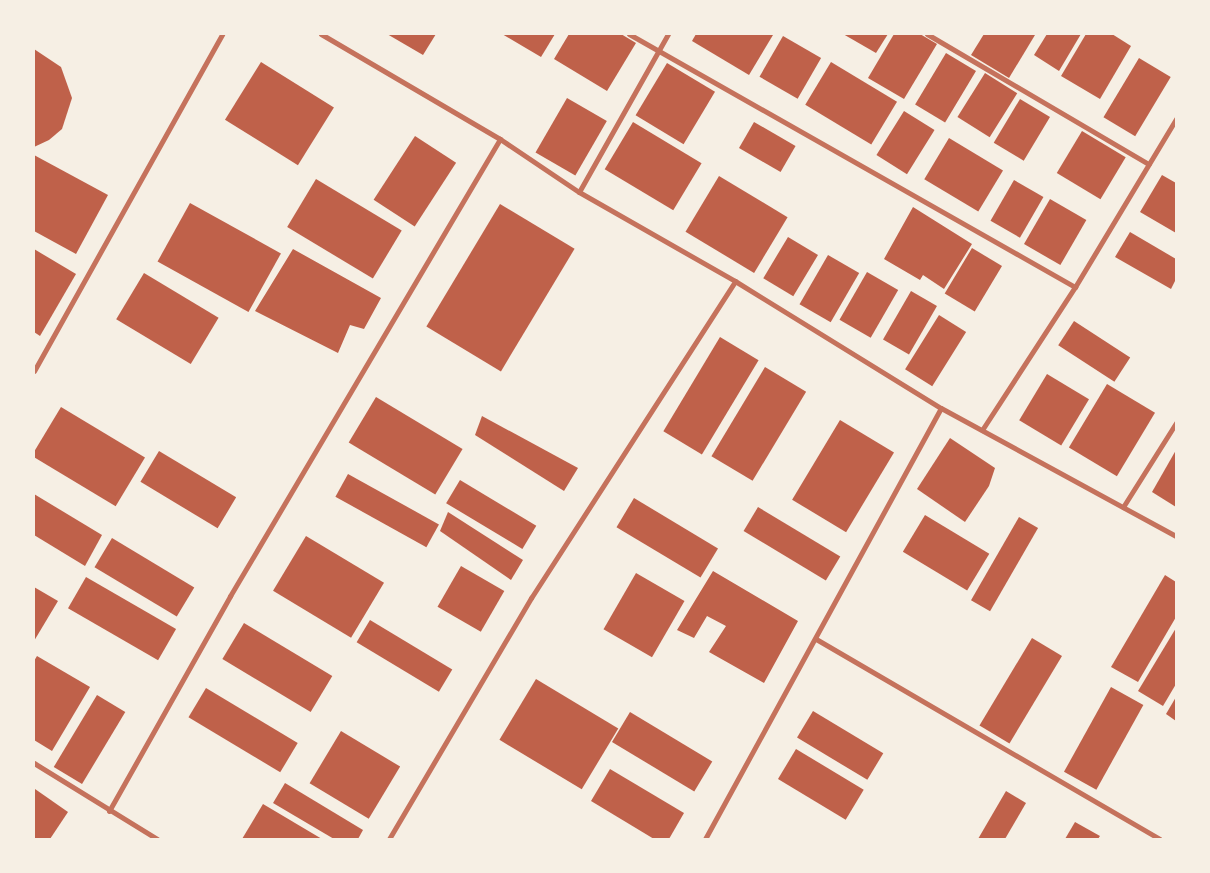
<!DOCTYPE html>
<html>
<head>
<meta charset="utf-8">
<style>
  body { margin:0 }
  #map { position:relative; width:1210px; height:873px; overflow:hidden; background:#f6efe4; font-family:Lato,sans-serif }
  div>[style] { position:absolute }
  .building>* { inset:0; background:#bf614a; transform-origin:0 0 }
  .minor>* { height:5px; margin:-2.5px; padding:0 2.5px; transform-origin:2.5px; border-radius:2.5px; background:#c5725c }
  span { translate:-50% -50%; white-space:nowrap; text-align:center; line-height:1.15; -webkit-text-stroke:5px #f6efe4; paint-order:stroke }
  .frame { position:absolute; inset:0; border:35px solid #f6efe4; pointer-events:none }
</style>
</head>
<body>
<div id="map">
  <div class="building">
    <i style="clip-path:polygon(387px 34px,436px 34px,423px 55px)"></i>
    <i style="clip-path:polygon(502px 34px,555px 34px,541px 57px)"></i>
    <i style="clip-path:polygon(569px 34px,621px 34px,636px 43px,607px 91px,554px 59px)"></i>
    <i style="clip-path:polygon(696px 34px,771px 34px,773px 35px,749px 75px,692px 41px)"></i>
    <i style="clip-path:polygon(843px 34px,888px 34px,876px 53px)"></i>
    <i style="clip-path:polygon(894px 34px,920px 34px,937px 44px,904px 99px,868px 78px)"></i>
    <i style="clip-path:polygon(984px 34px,1035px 35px,1009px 78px,971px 55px)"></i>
    <i style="clip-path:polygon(1047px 34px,1081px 34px,1059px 71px,1034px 55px)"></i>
    <i style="clip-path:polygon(1086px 34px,1112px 34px,1131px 46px,1100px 99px,1061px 76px)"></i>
    <i style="left:783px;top:36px;width:44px;height:47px;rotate:30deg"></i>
    <i style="clip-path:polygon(34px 49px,61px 67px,72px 98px,62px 129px,49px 140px,34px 147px)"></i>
    <i style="left:946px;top:53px;width:35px;height:60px;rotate:31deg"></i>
    <i style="left:1139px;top:58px;width:37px;height:69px;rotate:31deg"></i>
    <i style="left:261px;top:62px;width:86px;height:68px;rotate:32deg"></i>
    <i style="left:831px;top:62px;width:77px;height:50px;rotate:31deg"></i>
    <i style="left:667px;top:63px;width:56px;height:61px;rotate:31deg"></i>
    <i style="left:985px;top:73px;width:38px;height:52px;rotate:32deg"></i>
    <i style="left:567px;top:98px;width:46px;height:63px;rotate:30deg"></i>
    <i style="left:1020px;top:99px;width:35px;height:51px;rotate:31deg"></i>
    <i style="left:904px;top:111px;width:36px;height:52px;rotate:32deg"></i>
    <i style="left:633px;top:122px;width:80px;height:55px;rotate:31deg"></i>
    <i style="left:754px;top:122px;width:48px;height:30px;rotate:30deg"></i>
    <i style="left:1082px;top:131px;width:51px;height:49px;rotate:31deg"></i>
    <i style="left:415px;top:136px;width:49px;height:76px;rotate:33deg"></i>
    <i style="left:949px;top:138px;width:63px;height:48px;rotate:31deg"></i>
    <i style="clip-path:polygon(34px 155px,108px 195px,76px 254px,34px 231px)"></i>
    <i style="clip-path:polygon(1162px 175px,1176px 183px,1176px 233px,1140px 212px)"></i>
    <i style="left:719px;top:176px;width:80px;height:65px;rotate:31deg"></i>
    <i style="left:316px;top:179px;width:100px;height:56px;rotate:31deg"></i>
    <i style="left:1014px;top:180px;width:34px;height:47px;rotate:30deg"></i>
    <i style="left:1050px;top:199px;width:42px;height:52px;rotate:30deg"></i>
    <i style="left:190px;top:203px;width:104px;height:67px;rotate:29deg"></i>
    <i style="left:500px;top:204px;width:87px;height:143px;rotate:31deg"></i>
    <i style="clip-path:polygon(913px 207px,972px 244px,944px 289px,923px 275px,920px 280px,884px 259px)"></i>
    <i style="clip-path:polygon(1130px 232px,1176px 259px,1176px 279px,1171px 289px,1115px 257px)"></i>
    <i style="left:788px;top:237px;width:35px;height:48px;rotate:31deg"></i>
    <i style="left:972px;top:248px;width:35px;height:53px;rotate:31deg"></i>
    <i style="clip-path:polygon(34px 249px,76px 274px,40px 336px,34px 332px)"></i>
    <i style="clip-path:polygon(293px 249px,381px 298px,364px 329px,350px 325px,338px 353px,255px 311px)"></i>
    <i style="left:828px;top:255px;width:36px;height:57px;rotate:30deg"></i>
    <i style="left:867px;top:272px;width:36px;height:55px;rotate:30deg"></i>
    <i style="left:144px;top:273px;width:87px;height:54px;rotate:31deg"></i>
    <i style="left:911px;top:291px;width:30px;height:56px;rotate:30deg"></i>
    <i style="left:939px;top:315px;width:32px;height:64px;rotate:32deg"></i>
    <i style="left:1074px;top:321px;width:67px;height:29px;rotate:33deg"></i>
    <i style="left:720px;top:337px;width:45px;height:110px;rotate:31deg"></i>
    <i style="left:765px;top:367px;width:48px;height:104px;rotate:31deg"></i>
    <i style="left:1047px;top:374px;width:49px;height:54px;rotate:31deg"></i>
    <i style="left:1107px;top:384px;width:56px;height:74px;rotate:31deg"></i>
    <i style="left:376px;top:397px;width:101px;height:53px;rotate:31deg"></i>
    <i style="left:61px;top:407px;width:98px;height:57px;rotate:31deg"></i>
    <i style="clip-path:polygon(482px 416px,578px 468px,564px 491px,475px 435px)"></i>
    <i style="left:840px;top:420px;width:63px;height:93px;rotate:31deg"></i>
    <i style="clip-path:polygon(950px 438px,995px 468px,989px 486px,965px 522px,917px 489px)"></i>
    <i style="clip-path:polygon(1176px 450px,1176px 507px,1152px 492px)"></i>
    <i style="left:159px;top:451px;width:90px;height:36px;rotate:31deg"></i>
    <i style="left:348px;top:474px;width:104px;height:26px;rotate:29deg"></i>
    <i style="left:460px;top:480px;width:89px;height:27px;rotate:31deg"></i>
    <i style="clip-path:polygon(34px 494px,102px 535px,85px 566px,34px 535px)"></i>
    <i style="left:634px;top:498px;width:98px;height:34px;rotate:31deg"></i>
    <i style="left:758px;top:507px;width:96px;height:28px;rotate:31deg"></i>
    <i style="clip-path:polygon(448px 512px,523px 560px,511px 580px,440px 531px)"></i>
    <i style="left:925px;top:515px;width:75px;height:43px;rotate:31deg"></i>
    <i style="left:1019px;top:517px;width:22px;height:96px;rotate:30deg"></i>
    <i style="left:306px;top:536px;width:91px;height:64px;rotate:31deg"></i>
    <i style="left:112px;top:538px;width:96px;height:34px;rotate:31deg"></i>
    <i style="left:461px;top:566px;width:50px;height:47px;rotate:30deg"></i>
    <i style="clip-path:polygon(713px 571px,798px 621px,764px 683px,709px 652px,726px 626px,707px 616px,694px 638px,677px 630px)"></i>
    <i style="left:636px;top:573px;width:56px;height:65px;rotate:30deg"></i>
    <i style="clip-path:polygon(1165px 575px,1176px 582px,1176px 617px,1138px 682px,1111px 667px)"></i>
    <i style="left:86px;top:577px;width:104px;height:36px;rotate:30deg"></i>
    <i style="clip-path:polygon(34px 587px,58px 601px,34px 641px)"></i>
    <i style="left:370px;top:620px;width:96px;height:26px;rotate:31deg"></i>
    <i style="left:244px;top:623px;width:103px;height:42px;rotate:31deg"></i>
    <i style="clip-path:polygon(1176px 628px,1176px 684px,1163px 706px,1138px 691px)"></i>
    <i style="left:1032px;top:638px;width:35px;height:102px;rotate:31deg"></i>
    <i style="clip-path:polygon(37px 656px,90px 687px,52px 751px,34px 740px,34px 661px)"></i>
    <i style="left:536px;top:679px;width:96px;height:71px;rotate:31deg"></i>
    <i style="left:1111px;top:687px;width:37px;height:97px;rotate:29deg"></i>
    <i style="left:206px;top:688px;width:107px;height:34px;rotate:31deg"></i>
    <i style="left:97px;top:695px;width:33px;height:84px;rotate:31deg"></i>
    <i style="clip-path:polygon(1176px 697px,1176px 721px,1166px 714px)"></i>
    <i style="left:813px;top:711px;width:82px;height:31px;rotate:31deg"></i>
    <i style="left:630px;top:712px;width:96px;height:35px;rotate:31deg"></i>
    <i style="left:341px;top:731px;width:69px;height:61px;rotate:31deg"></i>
    <i style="left:796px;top:749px;width:79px;height:35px;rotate:31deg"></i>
    <i style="clip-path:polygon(610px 769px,684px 813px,669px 839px,654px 839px,591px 801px)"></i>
    <i style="clip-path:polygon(285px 783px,363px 830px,358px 839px,334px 839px,273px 803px)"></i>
    <i style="clip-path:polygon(35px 789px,68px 812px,50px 839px,34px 839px)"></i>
    <i style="clip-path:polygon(1006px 791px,1026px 803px,1005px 839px,978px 839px)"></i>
    <i style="clip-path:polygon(263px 804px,322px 839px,242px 839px)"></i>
    <i style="clip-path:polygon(1075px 822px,1100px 836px,1098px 839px,1065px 839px)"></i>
  </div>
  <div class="minor">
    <i style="left:321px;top:34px;width:208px;rotate:30.4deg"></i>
    <i style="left:500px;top:139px;width:95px;rotate:33.9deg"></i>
    <i style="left:579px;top:192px;width:180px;rotate:29.7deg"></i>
    <i style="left:735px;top:281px;width:242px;rotate:31.7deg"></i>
    <i style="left:941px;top:408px;width:268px;rotate:28.6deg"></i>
    <i style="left:629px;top:34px;width:513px;rotate:29.56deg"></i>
    <i style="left:927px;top:34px;width:257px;rotate:30.4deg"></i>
    <i style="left:579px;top:192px;width:181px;rotate:-60.6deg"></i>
    <i style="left:34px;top:371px;width:386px;rotate:-60.8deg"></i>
    <i style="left:982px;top:430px;width:171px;rotate:-57deg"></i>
    <i style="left:1075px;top:287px;width:196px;rotate:-59deg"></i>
    <i style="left:1123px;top:507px;width:99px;rotate:-57.8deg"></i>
    <i style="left:816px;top:639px;width:398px;rotate:30.2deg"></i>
    <i style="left:34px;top:763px;width:145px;rotate:31.7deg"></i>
    <i style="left:109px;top:811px;width:247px;rotate:-60.6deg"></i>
    <i style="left:230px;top:596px;width:531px;rotate:-59.42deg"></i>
    <i style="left:389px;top:839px;width:280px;rotate:-59.5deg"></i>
    <i style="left:531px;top:598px;width:377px;rotate:-57.2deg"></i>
    <i style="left:705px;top:839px;width:491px;rotate:-61.3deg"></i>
  </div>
  <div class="frame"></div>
</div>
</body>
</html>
